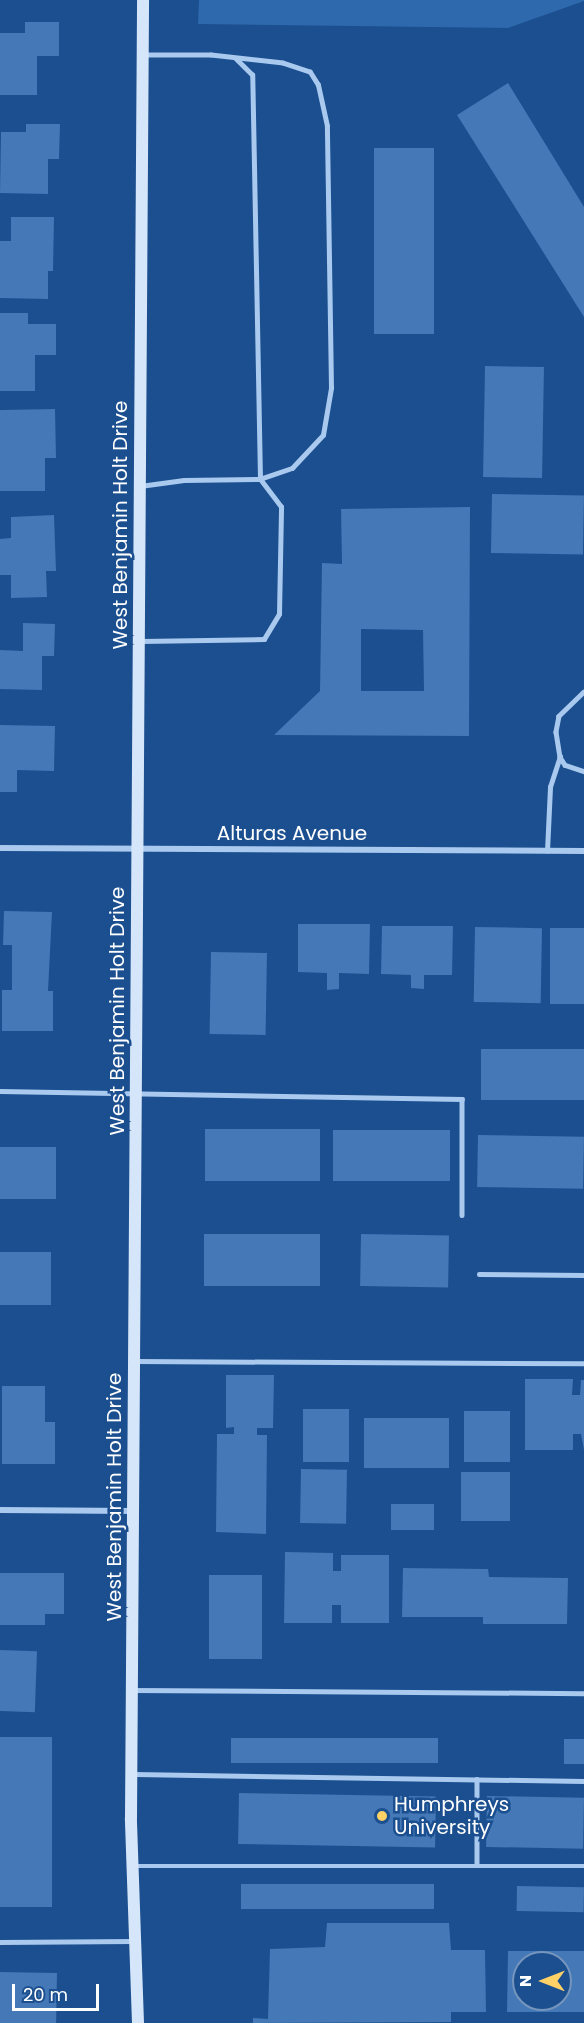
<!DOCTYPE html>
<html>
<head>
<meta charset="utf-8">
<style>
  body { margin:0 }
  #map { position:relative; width:584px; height:2023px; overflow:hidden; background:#1b4f8f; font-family:Poppins,sans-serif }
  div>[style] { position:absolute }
  .green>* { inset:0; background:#2e69ad }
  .building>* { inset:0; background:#4478b7; transform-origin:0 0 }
  .lane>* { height:4.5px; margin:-2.25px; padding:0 2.25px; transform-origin:2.25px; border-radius:2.25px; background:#a9c9ee }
  .street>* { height:6px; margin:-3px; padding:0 3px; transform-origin:3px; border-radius:3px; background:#a9c9ee }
  .secondary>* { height:12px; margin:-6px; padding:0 6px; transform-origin:6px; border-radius:6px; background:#d6e6fa }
  .dots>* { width:16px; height:16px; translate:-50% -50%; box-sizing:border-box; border:3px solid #1b4f8f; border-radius:50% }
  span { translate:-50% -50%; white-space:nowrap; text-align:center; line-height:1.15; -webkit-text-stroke:5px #1b4f8f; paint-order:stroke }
  .street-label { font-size:20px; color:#fff }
  .poi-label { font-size:20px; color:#fff }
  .left { translate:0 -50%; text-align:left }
  .north { position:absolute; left:512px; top:1951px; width:60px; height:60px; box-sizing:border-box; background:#1b4f8f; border:2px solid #7695bc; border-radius:50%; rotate:270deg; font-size:16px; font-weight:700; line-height:24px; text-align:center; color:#fff }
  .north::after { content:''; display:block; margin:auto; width:21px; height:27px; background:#ffd166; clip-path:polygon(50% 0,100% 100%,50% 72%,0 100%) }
  .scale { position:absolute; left:12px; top:1984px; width:87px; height:27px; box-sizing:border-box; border:3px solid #fff; border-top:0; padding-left:8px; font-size:18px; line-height:21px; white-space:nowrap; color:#fff; -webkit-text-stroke:4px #1b4f8f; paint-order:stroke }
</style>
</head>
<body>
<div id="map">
  <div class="green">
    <i style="clip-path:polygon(199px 0,584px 0,584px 1px,508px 28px,198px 24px)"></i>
  </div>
  <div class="building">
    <i style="clip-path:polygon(25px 22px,59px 22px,59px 56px,37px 56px,37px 95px,0 95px,0 33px,25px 33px)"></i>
    <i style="clip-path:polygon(508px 83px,584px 207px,584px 317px,457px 115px)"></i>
    <i style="clip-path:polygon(26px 124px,60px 124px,59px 159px,48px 159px,48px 194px,0 193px,1px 132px,26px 132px)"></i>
    <i style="left:374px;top:148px;width:60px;height:186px"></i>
    <i style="clip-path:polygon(11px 217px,54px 217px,53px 271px,48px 271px,48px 299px,0 298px,0 241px,11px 241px)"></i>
    <i style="clip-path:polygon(0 313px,28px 313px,28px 324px,56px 324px,56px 355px,35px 355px,35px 391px,0 391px)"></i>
    <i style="left:485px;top:366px;width:59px;height:111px;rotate:1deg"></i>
    <i style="clip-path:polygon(55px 409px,56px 458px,45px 458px,45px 491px,0 491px,0 410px)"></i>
    <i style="left:492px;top:494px;width:92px;height:59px;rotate:1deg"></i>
    <i style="clip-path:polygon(evenodd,470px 507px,469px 736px,274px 735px,320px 691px,322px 563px,342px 564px,341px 509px,470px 507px,361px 629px,423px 630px,424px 691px,361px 691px,361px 629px)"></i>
    <i style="clip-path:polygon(54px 515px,56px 571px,46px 571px,47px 597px,11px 598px,11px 575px,0 575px,0 539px,11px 538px,11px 517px)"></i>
    <i style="clip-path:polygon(23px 623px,55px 624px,54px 656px,42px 656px,42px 690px,0 689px,0 650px,23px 651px)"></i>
    <i style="clip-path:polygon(0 725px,55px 726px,54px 771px,17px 770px,17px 792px,0 792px)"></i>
    <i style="clip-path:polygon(4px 911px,52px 912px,48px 991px,53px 991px,53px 1031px,2px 1031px,2px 990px,12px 990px,12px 945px,3px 945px)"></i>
    <i style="clip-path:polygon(298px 924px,370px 924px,369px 974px,339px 973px,339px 989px,327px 990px,327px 973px,298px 972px)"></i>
    <i style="clip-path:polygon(382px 926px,453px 926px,452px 975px,424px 975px,424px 989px,411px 988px,411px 975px,381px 974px)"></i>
    <i style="left:475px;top:927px;width:67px;height:75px;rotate:1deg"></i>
    <i style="left:550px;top:928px;width:34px;height:76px"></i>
    <i style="left:211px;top:952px;width:56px;height:82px;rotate:1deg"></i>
    <i style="left:481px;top:1049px;width:103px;height:51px"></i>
    <i style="left:205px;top:1129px;width:115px;height:52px"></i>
    <i style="left:333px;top:1130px;width:117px;height:51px"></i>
    <i style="left:478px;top:1135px;width:106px;height:52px;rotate:1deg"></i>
    <i style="left:0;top:1147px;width:56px;height:52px"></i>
    <i style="left:204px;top:1234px;width:116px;height:52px"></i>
    <i style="left:361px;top:1234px;width:88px;height:52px;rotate:1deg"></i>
    <i style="left:0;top:1252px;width:51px;height:53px"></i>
    <i style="clip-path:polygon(226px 1375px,274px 1375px,273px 1428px,257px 1428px,257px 1435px,267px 1435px,266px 1534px,216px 1532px,217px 1434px,234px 1434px,234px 1427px,226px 1428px)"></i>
    <i style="clip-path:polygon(525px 1379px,573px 1379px,572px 1395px,580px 1395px,581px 1380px,584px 1380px,584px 1450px,581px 1434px,573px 1434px,573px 1450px,525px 1450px)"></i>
    <i style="clip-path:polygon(2px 1386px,45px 1386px,45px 1422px,55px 1422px,55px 1464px,2px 1464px)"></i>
    <i style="left:303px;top:1409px;width:46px;height:53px"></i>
    <i style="left:464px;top:1411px;width:46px;height:51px"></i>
    <i style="left:364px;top:1418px;width:85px;height:50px"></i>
    <i style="left:301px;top:1469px;width:46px;height:54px;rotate:1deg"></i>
    <i style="left:461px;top:1472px;width:49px;height:49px"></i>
    <i style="left:391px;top:1504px;width:43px;height:26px"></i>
    <i style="clip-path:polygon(285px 1552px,333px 1553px,333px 1571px,341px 1571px,341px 1555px,389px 1555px,389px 1623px,341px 1623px,341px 1605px,332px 1605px,332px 1623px,284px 1623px)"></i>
    <i style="clip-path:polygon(403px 1568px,488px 1569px,489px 1577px,568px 1578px,567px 1624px,483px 1624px,483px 1617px,402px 1617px)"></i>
    <i style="clip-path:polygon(0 1573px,64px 1573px,64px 1614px,45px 1614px,45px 1625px,0 1625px)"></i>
    <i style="left:209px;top:1575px;width:53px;height:84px"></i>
    <i style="left:0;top:1650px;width:37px;height:61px;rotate:2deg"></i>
    <i style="left:0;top:1737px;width:52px;height:170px"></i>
    <i style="left:231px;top:1738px;width:207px;height:25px"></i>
    <i style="left:564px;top:1739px;width:20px;height:25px"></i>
    <i style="left:239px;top:1793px;width:197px;height:51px;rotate:1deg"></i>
    <i style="left:487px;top:1796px;width:97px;height:51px;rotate:1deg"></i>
    <i style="left:241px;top:1884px;width:193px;height:25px"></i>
    <i style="left:517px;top:1886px;width:67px;height:25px;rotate:1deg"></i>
    <i style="clip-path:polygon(327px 1923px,449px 1923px,451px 1950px,485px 1950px,486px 2012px,451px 2012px,451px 2022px,253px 2023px,253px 2018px,268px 2019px,270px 1949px,325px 1947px)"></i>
    <i style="clip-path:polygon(evenodd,508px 1951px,584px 1951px,584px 2012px,507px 2012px,508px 1951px,524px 1963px,560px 1963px,560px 1999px,524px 1999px,524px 1963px)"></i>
    <i style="left:0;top:1972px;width:57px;height:51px;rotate:1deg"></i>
  </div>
  <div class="lane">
    <i style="left:140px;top:486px;width:44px;rotate:-7.8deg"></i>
    <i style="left:184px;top:480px;width:76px;rotate:-0.8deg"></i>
    <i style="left:260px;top:479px;width:34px;rotate:-19deg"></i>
    <i style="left:292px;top:468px;width:45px;rotate:-46.8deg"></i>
    <i style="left:323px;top:435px;width:48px;rotate:-80.3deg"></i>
    <i style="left:331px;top:388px;width:262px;rotate:-90.9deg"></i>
    <i style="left:327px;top:126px;width:42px;rotate:-102.4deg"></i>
    <i style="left:318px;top:85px;width:15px;rotate:-122deg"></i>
    <i style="left:310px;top:72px;width:28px;rotate:-162deg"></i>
    <i style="left:283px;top:63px;width:72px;rotate:-173.7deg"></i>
    <i style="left:211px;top:55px;width:66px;rotate:180deg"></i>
    <i style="left:141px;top:641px;width:123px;rotate:-0.9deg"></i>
    <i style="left:264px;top:639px;width:29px;rotate:-59deg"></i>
    <i style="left:279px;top:614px;width:107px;rotate:-88.9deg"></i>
    <i style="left:281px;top:507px;width:35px;rotate:-127deg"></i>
    <i style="left:260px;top:479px;width:404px;rotate:-91.1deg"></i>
    <i style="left:252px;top:75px;width:23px;rotate:-135deg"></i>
    <i style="left:584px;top:692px;width:35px;rotate:136deg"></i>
    <i style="left:559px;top:716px;width:16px;rotate:101deg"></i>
    <i style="left:556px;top:732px;width:25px;rotate:81deg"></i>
    <i style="left:560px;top:757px;width:9px;rotate:58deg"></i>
    <i style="left:565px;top:765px;width:20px;rotate:18deg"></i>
    <i style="left:547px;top:851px;width:64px;rotate:-87.3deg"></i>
    <i style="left:550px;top:787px;width:32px;rotate:-72deg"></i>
    <i style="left:0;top:1091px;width:462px;rotate:1deg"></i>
    <i style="left:462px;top:1099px;width:116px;rotate:90deg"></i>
    <i style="left:479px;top:1274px;width:105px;rotate:0.5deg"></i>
    <i style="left:135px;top:1361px;width:449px;rotate:0.3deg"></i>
    <i style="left:132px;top:1690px;width:452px;rotate:0.4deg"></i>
    <i style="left:134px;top:1774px;width:450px;rotate:0.9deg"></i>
    <i style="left:477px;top:1779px;width:85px;rotate:90deg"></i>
    <i style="left:135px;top:1866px;width:449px"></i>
    <i style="left:0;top:1942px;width:134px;rotate:-0.4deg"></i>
  </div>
  <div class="street">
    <i style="left:0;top:848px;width:584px;rotate:0.29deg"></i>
    <i style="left:0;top:1510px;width:133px;rotate:0.4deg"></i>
  </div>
  <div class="secondary">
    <i style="left:138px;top:2023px;width:205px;rotate:-92deg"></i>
    <i style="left:131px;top:1818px;width:1818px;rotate:-89.62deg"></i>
  </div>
  <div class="dots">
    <i style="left:382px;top:1816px;background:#ffd166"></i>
  </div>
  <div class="street-label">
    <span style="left:120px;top:525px;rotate:-90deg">West Benjamin Holt Drive</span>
    <span style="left:292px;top:833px">Alturas Avenue</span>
    <span style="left:117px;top:1011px;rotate:-90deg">West Benjamin Holt Drive</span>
    <span style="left:114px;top:1497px;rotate:-90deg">West Benjamin Holt Drive</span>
  </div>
  <div class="poi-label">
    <span class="left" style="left:394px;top:1816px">Humphreys<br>University</span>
  </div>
  <div class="north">N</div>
  <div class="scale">20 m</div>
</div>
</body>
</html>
